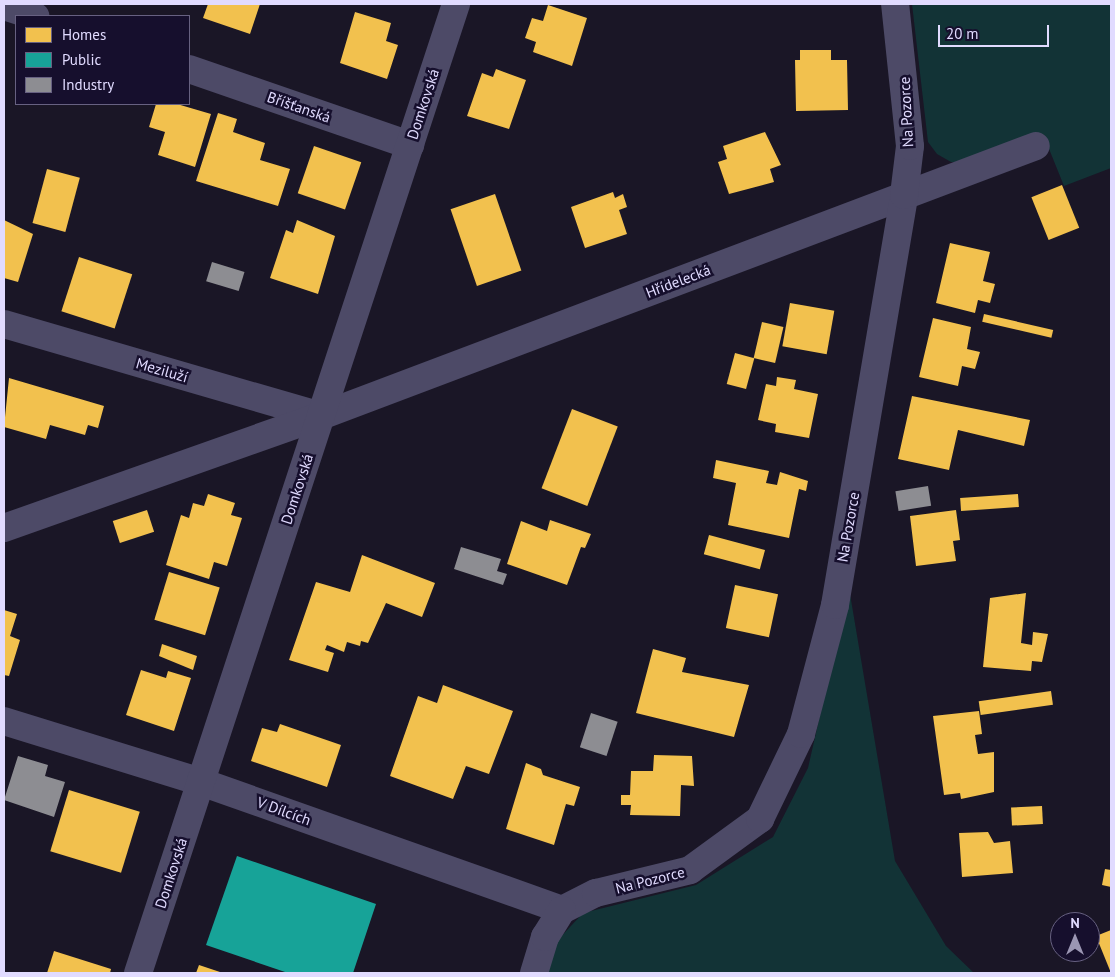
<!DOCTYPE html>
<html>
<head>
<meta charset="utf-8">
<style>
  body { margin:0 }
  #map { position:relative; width:1115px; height:977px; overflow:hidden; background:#1a1626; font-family:"PT Sans",sans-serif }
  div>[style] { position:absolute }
  .green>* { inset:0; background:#123336 }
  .homes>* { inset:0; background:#f2c14e; transform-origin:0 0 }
  .public>* { inset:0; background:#17a398 }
  .industry>* { inset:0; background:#8d8d92; transform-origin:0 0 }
  .street>* { height:28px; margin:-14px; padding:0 14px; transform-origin:14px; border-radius:14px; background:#4d4a67 }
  span { translate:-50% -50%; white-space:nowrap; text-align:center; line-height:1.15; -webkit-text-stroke:5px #160f2d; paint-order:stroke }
  .street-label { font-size:15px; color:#e1dbff }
  .frame { position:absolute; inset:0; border:5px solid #e1dbff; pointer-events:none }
  .legend { position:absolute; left:15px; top:15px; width:175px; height:90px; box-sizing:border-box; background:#160f2d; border:1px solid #676181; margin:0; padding:6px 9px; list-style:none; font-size:15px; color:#e1dbff }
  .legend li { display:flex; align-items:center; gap:10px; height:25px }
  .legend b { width:25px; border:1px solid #676181 }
  .north { position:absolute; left:1050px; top:912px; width:50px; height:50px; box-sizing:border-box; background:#160f2d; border:1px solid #676181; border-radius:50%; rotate:0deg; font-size:14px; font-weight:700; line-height:20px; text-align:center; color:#e1dbff }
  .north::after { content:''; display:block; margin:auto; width:18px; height:22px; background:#9b96b3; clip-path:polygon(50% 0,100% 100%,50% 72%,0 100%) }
  .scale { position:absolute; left:938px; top:25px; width:111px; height:22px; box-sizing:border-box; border:2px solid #e1dbff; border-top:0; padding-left:6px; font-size:15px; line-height:18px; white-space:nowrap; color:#e1dbff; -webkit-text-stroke:4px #160f2d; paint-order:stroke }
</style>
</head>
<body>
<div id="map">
  <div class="green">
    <i style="clip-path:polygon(912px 4px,1111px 4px,1111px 168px,1064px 186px,1043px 134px,968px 162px,951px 162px,937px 154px,928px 142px)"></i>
    <i style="clip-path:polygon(849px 588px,895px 861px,946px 946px,974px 973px,548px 973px,556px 942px,583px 913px,696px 885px,773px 837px,808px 768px)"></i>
  </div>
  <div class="homes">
    <i style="clip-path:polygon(208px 4px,260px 4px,250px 34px,203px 18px)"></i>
    <i style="clip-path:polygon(548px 5px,587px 18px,572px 66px,533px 52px,536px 42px,525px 38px,532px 18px,543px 21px)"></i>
    <i style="clip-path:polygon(355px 12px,391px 23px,386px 41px,398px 45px,387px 79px,340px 63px)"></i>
    <i style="clip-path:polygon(800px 50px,831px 50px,831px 60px,847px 60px,848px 110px,796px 111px,795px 60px,800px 60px)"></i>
    <i style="clip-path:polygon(496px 69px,526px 80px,509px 129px,467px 116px,482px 73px,493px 77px)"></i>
    <i style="clip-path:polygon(156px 104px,177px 104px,211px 114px,195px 167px,158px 155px,165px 132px,149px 127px)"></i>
    <i style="clip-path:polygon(218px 113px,237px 119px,233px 132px,265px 143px,260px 160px,290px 169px,278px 206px,196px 181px)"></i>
    <i style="clip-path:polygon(765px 132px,781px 165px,770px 169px,774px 182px,729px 194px,718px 162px,727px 159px,723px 146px)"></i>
    <i style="left:314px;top:146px;width:50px;height:50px;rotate:19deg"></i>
    <i style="left:47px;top:169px;width:34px;height:56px;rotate:15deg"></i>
    <i style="left:1062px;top:185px;width:46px;height:33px;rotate:68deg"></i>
    <i style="clip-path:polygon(613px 192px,615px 198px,623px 194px,627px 207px,619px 210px,627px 234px,585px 248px,571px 207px)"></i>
    <i style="left:495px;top:194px;width:81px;height:47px;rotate:71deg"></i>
    <i style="clip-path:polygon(4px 220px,33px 234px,18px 282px,4px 278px)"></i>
    <i style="clip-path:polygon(297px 220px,335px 236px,318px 294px,270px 278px,286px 230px,293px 233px)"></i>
    <i style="clip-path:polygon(950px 243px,990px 252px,983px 281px,995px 284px,990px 303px,978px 300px,975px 313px,936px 303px)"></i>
    <i style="left:79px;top:257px;width:56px;height:57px;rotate:18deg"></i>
    <i style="left:790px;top:303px;width:45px;height:44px;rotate:10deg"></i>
    <i style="left:984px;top:314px;width:71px;height:8px;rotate:13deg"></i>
    <i style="clip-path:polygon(933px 318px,971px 327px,967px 349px,980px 352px,975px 369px,962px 366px,958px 386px,919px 377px)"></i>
    <i style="left:762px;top:322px;width:22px;height:37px;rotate:13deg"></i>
    <i style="left:735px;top:353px;width:20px;height:32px;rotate:15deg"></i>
    <i style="clip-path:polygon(777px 377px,796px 380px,794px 389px,818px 394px,809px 438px,775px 432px,776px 424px,758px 420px,766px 384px,776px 386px)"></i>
    <i style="clip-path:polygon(9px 378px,104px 406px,98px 428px,88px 425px,85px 435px,50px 425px,46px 439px,4px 427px)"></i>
    <i style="clip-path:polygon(912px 396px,1030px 420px,1024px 446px,958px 430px,949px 470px,898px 459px)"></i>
    <i style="left:572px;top:409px;width:49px;height:85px;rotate:21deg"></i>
    <i style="clip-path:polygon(716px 460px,769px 471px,766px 483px,777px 485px,780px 472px,808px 481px,806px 491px,799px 489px,789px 538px,728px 525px,736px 483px,713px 478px)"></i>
    <i style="clip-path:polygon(208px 494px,235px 503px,231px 515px,242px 518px,227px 566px,214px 562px,209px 579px,166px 565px,181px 515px,189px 518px,193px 503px,204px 506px)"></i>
    <i style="left:1018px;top:494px;width:13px;height:58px;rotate:86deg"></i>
    <i style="left:147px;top:510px;width:23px;height:36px;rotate:72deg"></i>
    <i style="clip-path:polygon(956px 510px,960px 540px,953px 541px,956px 561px,916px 566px,910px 516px)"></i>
    <i style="clip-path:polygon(550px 520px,591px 534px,585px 548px,581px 547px,567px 585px,507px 564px,521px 521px,547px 531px)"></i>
    <i style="left:709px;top:535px;width:58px;height:20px;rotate:15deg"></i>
    <i style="clip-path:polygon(362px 555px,435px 583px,422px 617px,386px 603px,368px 643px,361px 641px,360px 646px,347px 642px,344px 652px,327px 645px,325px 650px,334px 653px,328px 672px,289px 660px,316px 582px,350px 592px)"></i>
    <i style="left:169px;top:572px;width:53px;height:50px;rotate:17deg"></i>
    <i style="left:735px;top:585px;width:44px;height:44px;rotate:12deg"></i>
    <i style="clip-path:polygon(1026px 593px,1021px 643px,1032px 645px,1033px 632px,1048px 634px,1042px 662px,1032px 661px,1031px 671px,983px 667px,990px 598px)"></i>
    <i style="clip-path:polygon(4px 610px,17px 614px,10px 636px,20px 640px,9px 676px,4px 675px)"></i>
    <i style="clip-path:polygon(162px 644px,197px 656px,193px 670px,159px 656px)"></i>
    <i style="clip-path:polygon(653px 649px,686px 658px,682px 672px,749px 685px,734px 737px,636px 713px)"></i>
    <i style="clip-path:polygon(141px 670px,166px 678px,168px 671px,191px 678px,174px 731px,126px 715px)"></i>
    <i style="clip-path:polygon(443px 685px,513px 711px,489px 774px,466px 766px,453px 799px,390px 776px,418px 696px,437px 703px)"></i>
    <i style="left:1051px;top:691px;width:14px;height:73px;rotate:82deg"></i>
    <i style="clip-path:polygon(979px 711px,982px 734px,975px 735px,978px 754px,994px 752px,994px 792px,961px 799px,960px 793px,944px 795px,933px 716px)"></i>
    <i style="clip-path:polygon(280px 724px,341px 745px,327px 787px,251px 761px,262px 728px,277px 732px)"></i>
    <i style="clip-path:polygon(654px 755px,692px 756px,694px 786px,681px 785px,680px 816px,630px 815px,631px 805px,621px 805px,621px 795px,630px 795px,631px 771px,653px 771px)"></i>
    <i style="clip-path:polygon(526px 763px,541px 769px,543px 775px,580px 787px,574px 806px,566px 804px,554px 845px,506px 829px)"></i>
    <i style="left:69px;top:790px;width:74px;height:64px;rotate:17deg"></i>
    <i style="left:1042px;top:806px;width:18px;height:31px;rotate:87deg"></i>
    <i style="clip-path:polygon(988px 832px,994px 843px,1010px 841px,1013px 873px,962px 877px,959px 833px)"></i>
    <i style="clip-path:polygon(1105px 869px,1111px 870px,1111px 887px,1102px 885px)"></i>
    <i style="clip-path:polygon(1111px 930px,1111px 973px,1096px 936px)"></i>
    <i style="clip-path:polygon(54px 951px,111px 969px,110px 973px,47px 973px)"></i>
    <i style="clip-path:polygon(199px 965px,223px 973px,196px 973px)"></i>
  </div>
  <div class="public">
    <i style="clip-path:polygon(237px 856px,376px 904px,353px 973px,288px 973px,206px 945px)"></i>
  </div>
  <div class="industry">
    <i style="left:212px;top:262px;width:34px;height:20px;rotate:17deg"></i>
    <i style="left:928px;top:486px;width:20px;height:33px;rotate:81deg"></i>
    <i style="clip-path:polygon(461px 547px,501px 559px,497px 571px,507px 574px,503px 585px,454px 569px)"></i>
    <i style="left:591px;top:713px;width:28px;height:36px;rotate:18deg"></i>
    <i style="clip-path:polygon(18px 756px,48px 765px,45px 776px,65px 782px,54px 817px,4px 800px)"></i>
  </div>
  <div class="street">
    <i style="left:4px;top:6px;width:33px;rotate:18deg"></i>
    <i style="left:189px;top:69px;width:234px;rotate:19deg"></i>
    <i style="left:4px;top:324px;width:330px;rotate:16.2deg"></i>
    <i style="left:4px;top:528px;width:336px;rotate:-19.5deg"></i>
    <i style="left:321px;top:416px;width:764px;rotate:-20.69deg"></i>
    <i style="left:4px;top:721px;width:206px;rotate:17.2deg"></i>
    <i style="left:201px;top:782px;width:383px;rotate:19.5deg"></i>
    <i style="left:562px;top:910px;width:38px;rotate:-27deg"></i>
    <i style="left:596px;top:893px;width:97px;rotate:-13.7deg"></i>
    <i style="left:690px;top:870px;width:87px;rotate:-36.1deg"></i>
    <i style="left:760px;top:819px;width:94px;rotate:-64.2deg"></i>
    <i style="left:801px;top:734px;width:133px;rotate:-75.2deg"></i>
    <i style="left:835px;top:605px;width:416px;rotate:-80.4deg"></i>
    <i style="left:904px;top:195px;width:49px;rotate:-83deg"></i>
    <i style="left:910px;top:146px;width:143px;rotate:-96deg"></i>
    <i style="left:138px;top:973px;width:1020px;rotate:-71.83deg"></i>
    <i style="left:534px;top:973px;width:38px;rotate:-73deg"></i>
    <i style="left:545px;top:937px;width:32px;rotate:-58deg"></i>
  </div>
  <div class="street-label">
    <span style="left:423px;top:104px;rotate:-72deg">Domkovská</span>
    <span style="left:299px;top:107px;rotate:19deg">Bříšťanská</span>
    <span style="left:906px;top:112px;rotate:-93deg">Na Pozorce</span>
    <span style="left:678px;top:281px;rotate:-21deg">Hřídelecká</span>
    <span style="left:162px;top:370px;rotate:16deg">Meziluží</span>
    <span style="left:297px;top:489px;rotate:-72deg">Domkovská</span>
    <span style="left:848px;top:527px;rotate:-80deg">Na Pozorce</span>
    <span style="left:284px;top:811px;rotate:20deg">V Dílcích</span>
    <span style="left:171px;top:873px;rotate:-72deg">Domkovská</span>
    <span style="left:650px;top:880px;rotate:-14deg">Na Pozorce</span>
  </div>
  <div class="frame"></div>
  <ul class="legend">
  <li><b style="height:14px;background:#f2c14e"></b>Homes</li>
  <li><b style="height:14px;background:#17a398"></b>Public</li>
  <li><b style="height:14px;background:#8d8d92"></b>Industry</li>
  </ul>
  <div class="north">N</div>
  <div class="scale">20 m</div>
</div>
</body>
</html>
